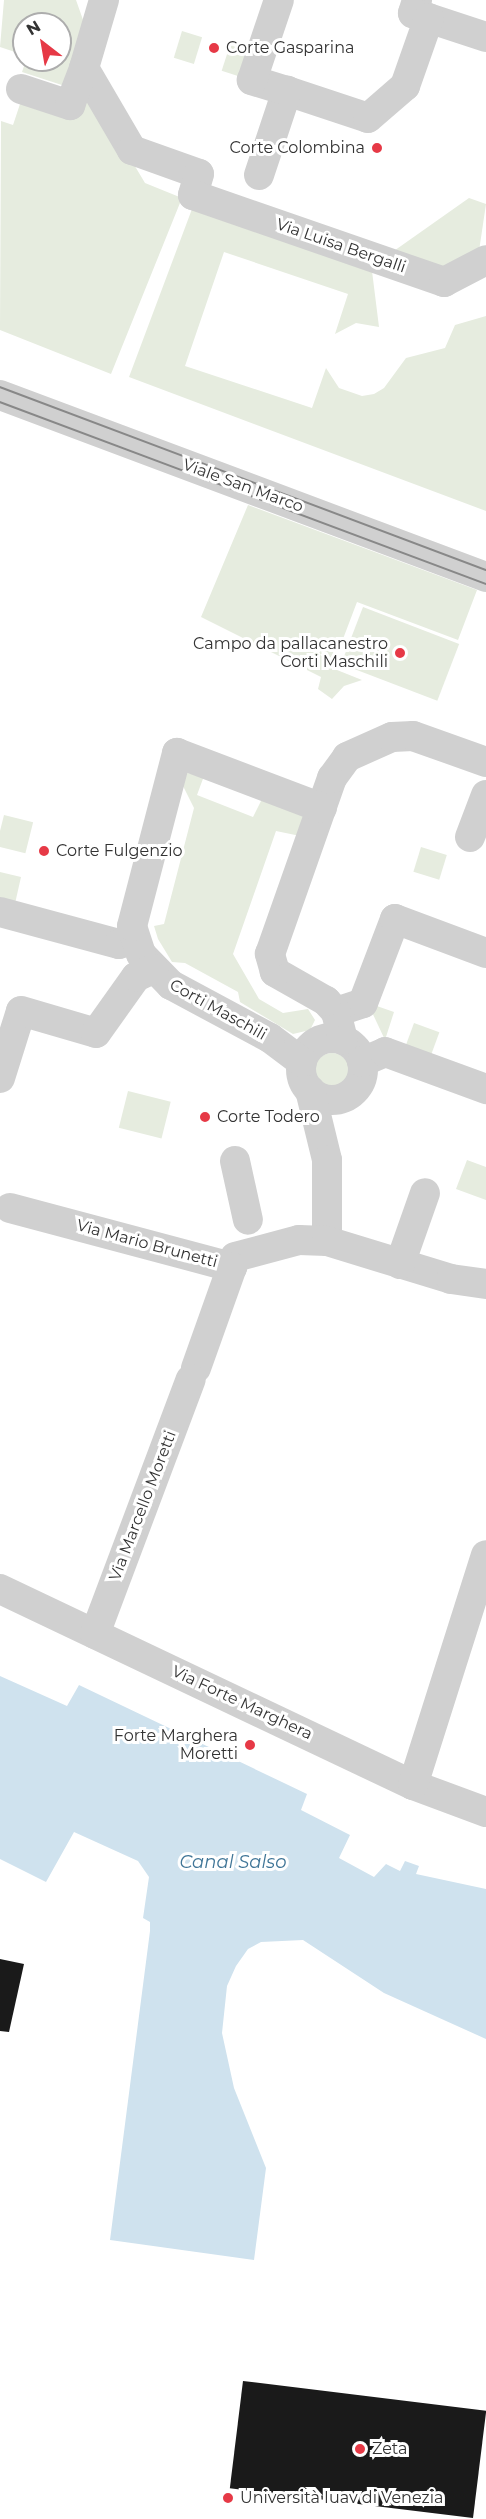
<!DOCTYPE html>
<html>
<head>
<meta charset="utf-8">
<style>
  body { margin:0 }
  #map { position:relative; width:486px; height:2519px; overflow:hidden; background:#fff; font-family:Montserrat,sans-serif }
  div>[style] { position:absolute }
  .green>* { inset:0; background:#e6ecdf; transform-origin:0 0 }
  .round { border-radius:50% }
  .water>* { inset:0; background:#cfe2ee }
  .building>* { inset:0; background:#1a1a1a; transform-origin:0 0 }
  .minor>* { height:30px; margin:-15px; padding:0 15px; transform-origin:15px; border-radius:15px; background:#d0d0d0 }
  .minor>.ring { margin:-15px; padding:0; box-sizing:content-box; background:none; border:30px solid #d0d0d0; border-radius:50% }
  .tram>* { height:1.5px; margin:-0.75px; padding:0 0.75px; transform-origin:0.75px; border-radius:0.75px; background:#888 }
  .dots>* { width:16px; height:16px; translate:-50% -50%; box-sizing:border-box; border:3px solid #fff; border-radius:50% }
  span { translate:-50% -50%; white-space:nowrap; text-align:center; line-height:1.15; -webkit-text-stroke:6px #fff; paint-order:stroke }
  .poi-label { font-size:16px; color:#333 }
  .left { translate:0 -50%; text-align:left }
  .right { translate:-100% -50%; text-align:right }
  .street-label { font-size:16px; color:#333 }
  .water-label { font-size:18px; color:#3f7597; font-style:italic }
  .north { position:absolute; left:12px; top:12px; width:60px; height:60px; box-sizing:border-box; background:#fff; border:2px solid #adadad; border-radius:50%; rotate:329deg; font-size:16px; font-weight:700; line-height:24px; text-align:center; color:#333 }
  .north::after { content:''; display:block; margin:auto; width:21px; height:27px; background:#e63946; clip-path:polygon(50% 0,100% 100%,50% 72%,0 100%) }
</style>
</head>
<body>
<div id="map">
  <div class="green">
    <i style="clip-path:polygon(4px 0,76px 0,88px 34px,71px 88px,22px 72px,26px 60px,60px 60px,60px 24px,24px 24px,24px 55px,0 47px)"></i>
    <i style="left:182px;top:31px;width:21px;height:28px;rotate:17deg"></i>
    <i style="left:230px;top:45px;width:22px;height:27px;rotate:18deg"></i>
    <i style="clip-path:polygon(84px 81px,145px 183px,182px 198px,111px 374px,0 330px,1px 121px,13px 125px,22px 98px)"></i>
    <i style="clip-path:polygon(469px 198px,486px 204px,479px 251px,442px 270px,391px 253px)"></i>
    <i style="clip-path:polygon(192px 209px,372px 271px,379px 327px,356px 323px,335px 334px,348px 294px,224px 252px,185px 366px,312px 408px,326px 368px,339px 388px,362px 396px,374px 394px,384px 388px,406px 358px,445px 348px,455px 325px,486px 316px,486px 511px,129px 377px)"></i>
    <i style="clip-path:polygon(248px 505px,477px 590px,458px 640px,357px 602px,332px 668px,362px 680px,344px 686px,332px 699px,318px 689px,321px 677px,201px 617px)"></i>
    <i style="left:363px;top:607px;width:103px;height:61px;rotate:21deg"></i>
    <i style="clip-path:polygon(187px 773px,204px 776px,197px 795px,253px 817px,263px 797px,311px 815px,305px 837px,276px 831px,233px 954px,259px 999px,283px 1013px,308px 1009px,315px 1020px,310px 1030px,293px 1034px,240px 1002px,238px 992px,185px 963px,172px 962px,158px 939px,154px 926px,164px 924px,194px 808px,181px 782px)"></i>
    <i style="left:4px;top:815px;width:30px;height:32px;rotate:14deg"></i>
    <i style="left:421px;top:847px;width:27px;height:26px;rotate:17deg"></i>
    <i style="clip-path:polygon(0 872px,21px 877px,14px 908px,0 905px)"></i>
    <i style="clip-path:polygon(371px 1004px,394px 1012px,385px 1040px,370px 1008px)"></i>
    <i style="left:414px;top:1023px;width:27px;height:27px;rotate:20deg"></i>
    <i class="round" style="left:315px;top:1053px;width:34px;height:34px"></i>
    <i style="left:128px;top:1091px;width:44px;height:38px;rotate:14deg"></i>
    <i style="clip-path:polygon(467px 1160px,486px 1167px,486px 1200px,456px 1189px)"></i>
  </div>
  <div class="water">
    <i style="clip-path:polygon(0 1676px,67px 1706px,79px 1685px,307px 1794px,301px 1810px,350px 1835px,339px 1858px,374px 1877px,386px 1864px,400px 1871px,405px 1861px,419px 1866px,416px 1874px,486px 1889px,486px 2039px,384px 1993px,303px 1940px,261px 1942px,248px 1949px,236px 1966px,227px 1986px,222px 2033px,234px 2088px,266px 2168px,254px 2260px,110px 2240px,150px 1931px,150px 1922px,143px 1918px,149px 1877px,138px 1861px,74px 1832px,46px 1882px,0 1859px)"></i>
  </div>
  <div class="building">
    <i style="clip-path:polygon(0 1959px,24px 1964px,9px 2032px,0 2031px)"></i>
    <i style="left:243px;top:2381px;width:245px;height:108px;rotate:7deg"></i>
  </div>
  <div class="minor">
    <i style="left:104px;top:0;width:71px;rotate:106.4deg"></i>
    <i style="left:84px;top:68px;width:95px;rotate:59.7deg"></i>
    <i style="left:132px;top:150px;width:71px;rotate:19.7deg"></i>
    <i style="left:199px;top:174px;width:22px;rotate:106deg"></i>
    <i style="left:193px;top:195px;width:266px;rotate:19.1deg"></i>
    <i style="left:444px;top:282px;width:47px;rotate:-27.6deg"></i>
    <i style="left:417px;top:0;width:14px;rotate:107deg"></i>
    <i style="left:413px;top:13px;width:77px;rotate:18.2deg"></i>
    <i style="left:21px;top:89px;width:52px;rotate:18.1deg"></i>
    <i style="left:70px;top:105px;width:40px;rotate:-69deg"></i>
    <i style="left:287px;top:91px;width:85px;rotate:18.4deg"></i>
    <i style="left:368px;top:118px;width:49px;rotate:-40.9deg"></i>
    <i style="left:405px;top:86px;width:72px;rotate:-70.6deg"></i>
    <i style="left:259px;top:175px;width:89px;rotate:-71.6deg"></i>
    <i style="left:287px;top:91px;width:37px;rotate:-163deg"></i>
    <i style="left:252px;top:80px;width:84px;rotate:-71.4deg"></i>
    <i style="left:0;top:395px;width:519px;rotate:20.53deg"></i>
    <i style="left:470px;top:837px;width:45px;rotate:-69.1deg"></i>
    <i style="left:0;top:912px;width:123px;rotate:15.1deg"></i>
    <i style="left:119px;top:944px;width:16px;rotate:-22deg"></i>
    <i style="left:336px;top:1012px;width:28px;rotate:-18deg"></i>
    <i style="left:363px;top:1003px;width:90px;rotate:-69.1deg"></i>
    <i style="left:395px;top:919px;width:97px;rotate:20.5deg"></i>
    <i class="ring" style="left:301px;top:1038px;width:32px;height:32px"></i>
    <i style="left:343px;top:1040px;width:29px;rotate:-104deg"></i>
    <i style="left:336px;top:1012px;width:15px;rotate:-132deg"></i>
    <i style="left:326px;top:1001px;width:59px;rotate:-150.4deg"></i>
    <i style="left:275px;top:972px;width:19px;rotate:-106deg"></i>
    <i style="left:270px;top:954px;width:187px;rotate:-70.6deg"></i>
    <i style="left:332px;top:778px;width:26px;rotate:-54deg"></i>
    <i style="left:347px;top:757px;width:49px;rotate:-24deg"></i>
    <i style="left:392px;top:737px;width:21px;rotate:-3deg"></i>
    <i style="left:413px;top:736px;width:77px;rotate:19.6deg"></i>
    <i style="left:302px;top:1062px;width:40px;rotate:-143deg"></i>
    <i style="left:270px;top:1038px;width:112px;rotate:-151.8deg"></i>
    <i style="left:171px;top:985px;width:43px;rotate:-134.1deg"></i>
    <i style="left:141px;top:954px;width:29px;rotate:-108deg"></i>
    <i style="left:132px;top:926px;width:179px;rotate:-75.4deg"></i>
    <i style="left:177px;top:753px;width:155px;rotate:20.8deg"></i>
    <i style="left:362px;top:1062px;width:25px;rotate:-23deg"></i>
    <i style="left:385px;top:1052px;width:108px;rotate:20.1deg"></i>
    <i style="left:0;top:1078px;width:70px;rotate:-72.6deg"></i>
    <i style="left:21px;top:1011px;width:78px;rotate:16.3deg"></i>
    <i style="left:96px;top:1033px;width:69px;rotate:-54.5deg"></i>
    <i style="left:136px;top:977px;width:19px;rotate:-25deg"></i>
    <i style="left:310px;top:1090px;width:72px;rotate:76.3deg"></i>
    <i style="left:327px;top:1160px;width:81px;rotate:90deg"></i>
    <i style="left:235px;top:1161px;width:60px;rotate:77.6deg"></i>
    <i style="left:10px;top:1208px;width:230px;rotate:14.9deg"></i>
    <i style="left:232px;top:1267px;width:10px;rotate:-73deg"></i>
    <i style="left:235px;top:1257px;width:66px;rotate:-14.9deg"></i>
    <i style="left:299px;top:1240px;width:28px;rotate:2deg"></i>
    <i style="left:327px;top:1241px;width:130px;rotate:17deg"></i>
    <i style="left:451px;top:1279px;width:35px;rotate:8deg"></i>
    <i style="left:400px;top:1264px;width:75px;rotate:-70.6deg"></i>
    <i style="left:196px;top:1368px;width:107px;rotate:-70.4deg"></i>
    <i style="left:0;top:1589px;width:457px;rotate:25.4deg"></i>
    <i style="left:413px;top:1785px;width:78px;rotate:20.3deg"></i>
    <i style="left:95px;top:1634px;width:272px;rotate:-69.4deg"></i>
    <i style="left:413px;top:1785px;width:241px;rotate:-72.4deg"></i>
  </div>
  <div class="tram">
    <i style="left:0;top:387px;width:519px;rotate:20.63deg"></i>
    <i style="left:0;top:402px;width:519px;rotate:20.53deg"></i>
  </div>
  <div class="dots">
    <i style="left:214px;top:48px;background:#e63946"></i>
    <i style="left:377px;top:148px;background:#e63946"></i>
    <i style="left:400px;top:653px;background:#e63946"></i>
    <i style="left:44px;top:851px;background:#e63946"></i>
    <i style="left:205px;top:1117px;background:#e63946"></i>
    <i style="left:250px;top:1745px;background:#e63946"></i>
    <i style="left:360px;top:2449px;background:#e63946"></i>
    <i style="left:228px;top:2498px;background:#e63946"></i>
  </div>
  <div class="poi-label">
    <span class="left" style="left:226px;top:48px">Corte Gasparina</span>
    <span class="right" style="left:365px;top:148px">Corte Colombina</span>
    <span class="right" style="left:388px;top:653px">Campo da pallacanestro<br>Corti Maschili</span>
    <span class="left" style="left:56px;top:851px">Corte Fulgenzio</span>
    <span class="left" style="left:217px;top:1117px">Corte Todero</span>
    <span class="right" style="left:238px;top:1745px">Forte Marghera<br>Moretti</span>
    <span class="left" style="left:372px;top:2449px">Zeta</span>
    <span class="left" style="left:240px;top:2498px">Università Iuav di Venezia</span>
  </div>
  <div class="street-label">
    <span style="left:341px;top:246px;rotate:19deg">Via Luisa Bergalli</span>
    <span style="left:243px;top:486px;rotate:20deg">Viale San Marco</span>
    <span style="left:218px;top:1010px;rotate:29deg">Corti Maschili</span>
    <span style="left:147px;top:1244px;rotate:15deg">Via Mario Brunetti</span>
    <span style="left:143px;top:1506px;rotate:-69deg">Via Marcello Moretti</span>
    <span style="left:242px;top:1703px;rotate:25deg">Via Forte Marghera</span>
  </div>
  <div class="water-label">
    <span style="left:233px;top:1862px">Canal Salso</span>
  </div>
  <div class="north">N</div>
</div>
</body>
</html>
